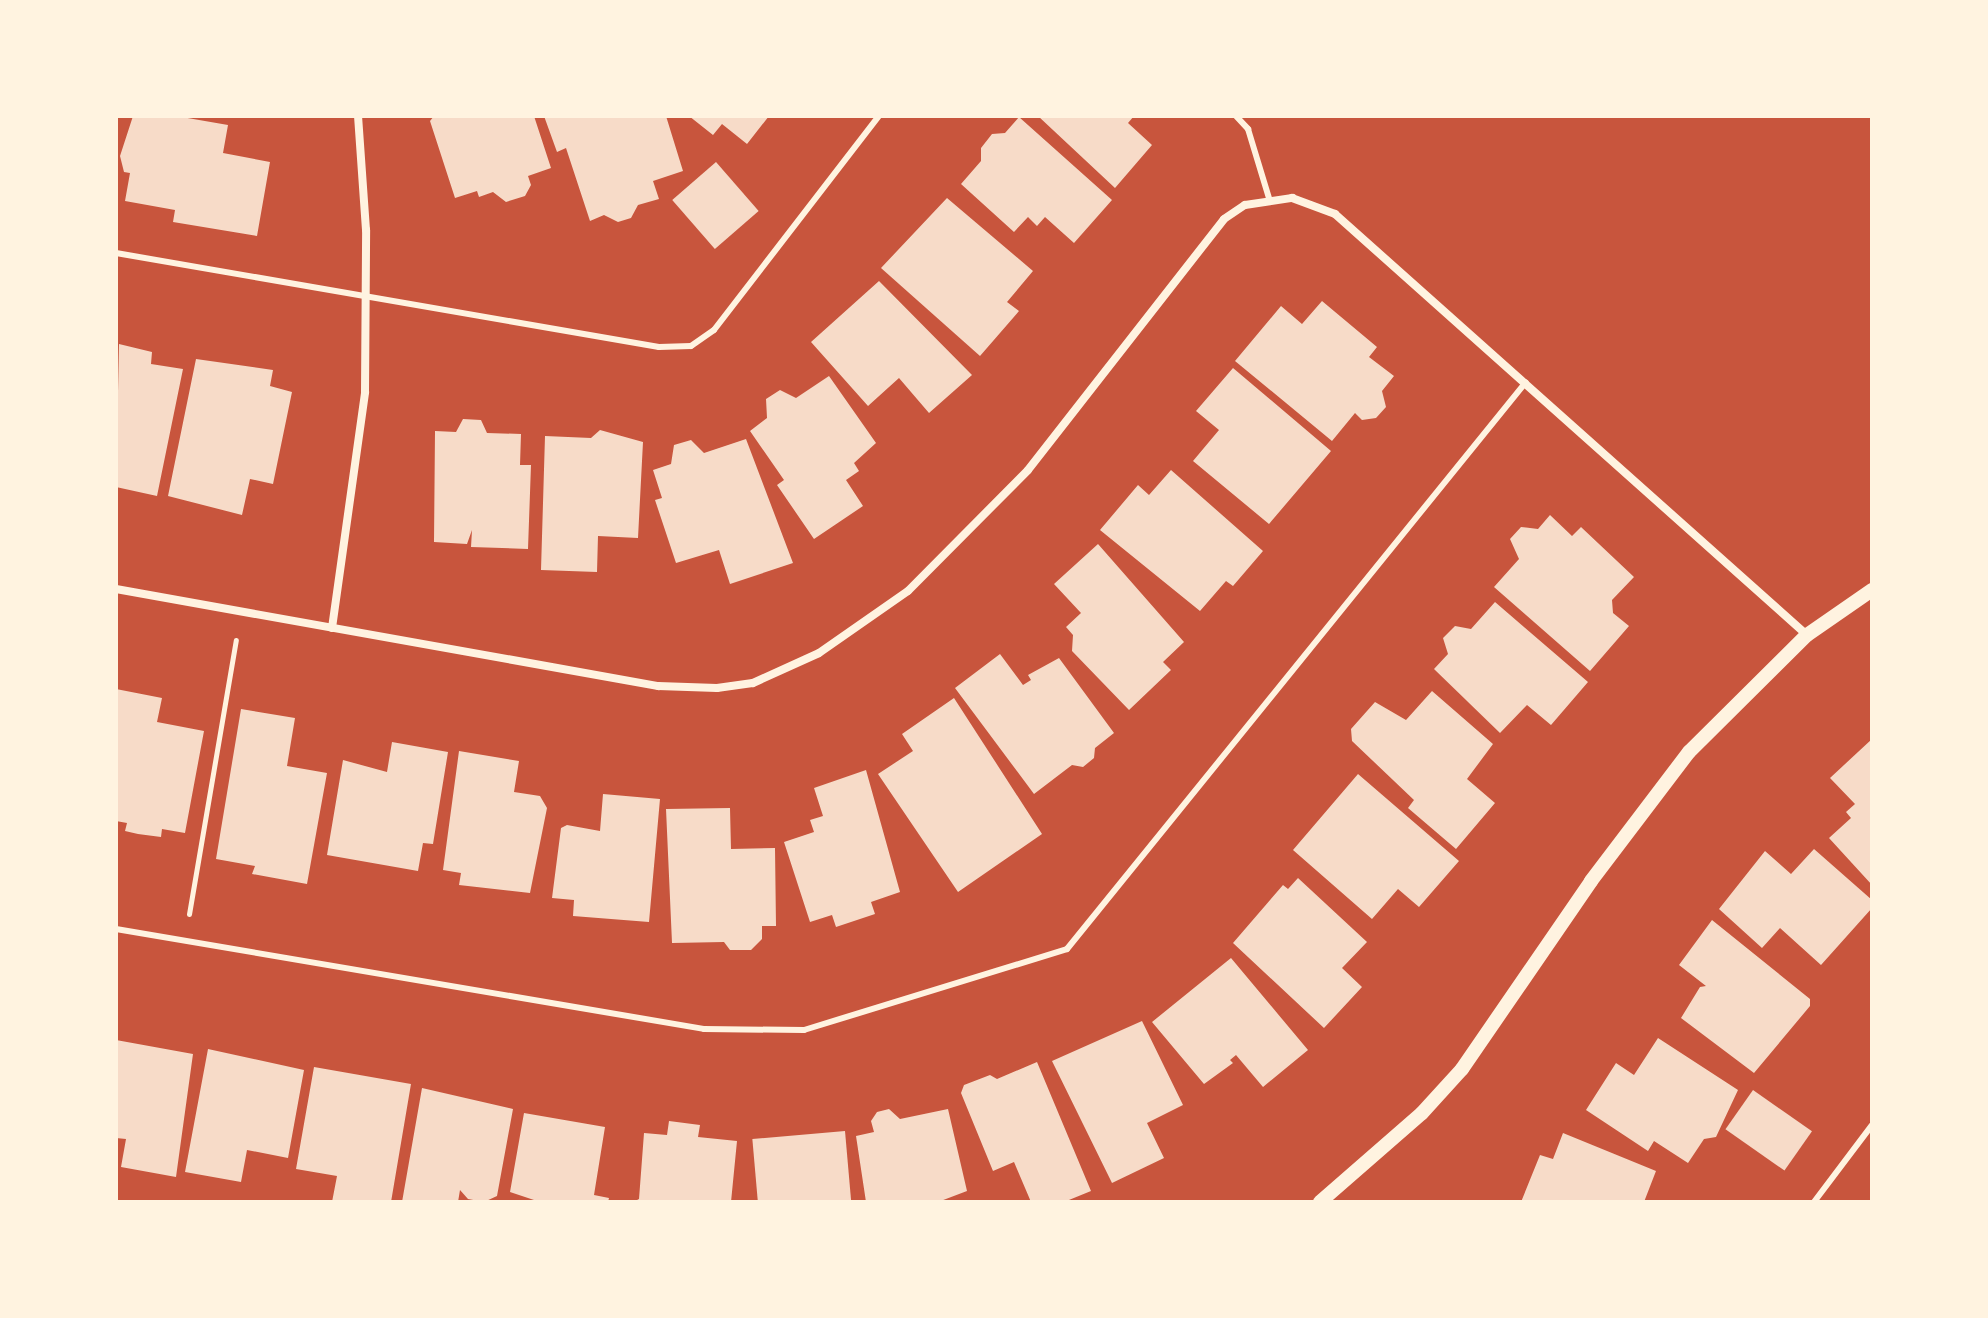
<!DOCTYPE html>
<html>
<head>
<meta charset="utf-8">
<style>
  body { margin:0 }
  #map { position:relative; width:1988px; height:1318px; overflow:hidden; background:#c8553d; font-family:"Public Sans",sans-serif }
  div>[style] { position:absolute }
  .building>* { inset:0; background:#f7dbc8; transform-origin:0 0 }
  .path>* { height:5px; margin:-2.5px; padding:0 2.5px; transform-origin:2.5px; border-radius:2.5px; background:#fff3e0 }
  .service>* { height:6px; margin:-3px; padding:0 3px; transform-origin:3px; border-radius:3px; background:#fff3e0 }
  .minor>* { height:8px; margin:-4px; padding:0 4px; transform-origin:4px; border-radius:4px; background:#fff3e0 }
  .tertiary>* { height:14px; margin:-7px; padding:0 7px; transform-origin:7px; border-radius:7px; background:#fff3e0 }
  span { translate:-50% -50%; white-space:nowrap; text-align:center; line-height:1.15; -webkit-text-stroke:8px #fff3e0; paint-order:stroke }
  .frame { position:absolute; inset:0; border:118px solid #fff3e0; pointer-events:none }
</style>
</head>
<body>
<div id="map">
  <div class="building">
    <i style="clip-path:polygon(133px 116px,176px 116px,228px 125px,223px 153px,270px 162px,257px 236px,173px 222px,175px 210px,125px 201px,130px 173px,124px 172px,120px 156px)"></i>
    <i style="clip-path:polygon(434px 116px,534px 116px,551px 168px,528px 176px,531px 185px,525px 196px,506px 202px,493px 192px,479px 197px,477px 191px,455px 198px,430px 121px)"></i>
    <i style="clip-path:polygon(544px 116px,666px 116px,683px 171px,653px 181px,659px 199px,638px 205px,631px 218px,618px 222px,604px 215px,590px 221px,566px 148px,557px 152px)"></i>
    <i style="clip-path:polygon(689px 116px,769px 116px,747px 144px,722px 124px,713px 135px)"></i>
    <i style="clip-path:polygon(1038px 116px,1134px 116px,1128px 123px,1152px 145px,1115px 188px)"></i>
    <i style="clip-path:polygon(1019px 117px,1112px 200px,1074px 243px,1045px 217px,1037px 226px,1028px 217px,1014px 232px,961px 184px,981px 161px,981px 148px,992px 134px,1005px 133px)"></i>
    <i style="left:716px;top:162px;width:65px;height:58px;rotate:49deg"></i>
    <i style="clip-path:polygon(947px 198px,1033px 271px,1007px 302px,1019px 311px,980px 356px,881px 268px)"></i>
    <i style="clip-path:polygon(879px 281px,972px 375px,929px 413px,899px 378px,868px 406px,811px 342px)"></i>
    <i style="clip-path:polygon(1322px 301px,1377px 347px,1369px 357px,1394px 376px,1382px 391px,1386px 407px,1376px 418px,1362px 420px,1355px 413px,1332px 441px,1235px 361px,1281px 306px,1302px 324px)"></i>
    <i style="clip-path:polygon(119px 344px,152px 352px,151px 364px,183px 369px,157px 496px,116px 487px)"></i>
    <i style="clip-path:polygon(196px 359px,273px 370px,270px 386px,292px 392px,273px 484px,250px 479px,242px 515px,168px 496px)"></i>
    <i style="clip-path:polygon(1233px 368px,1331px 451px,1269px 524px,1193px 461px,1219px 430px,1196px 411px)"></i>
    <i style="clip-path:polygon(829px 376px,876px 443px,854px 463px,859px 471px,846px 480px,863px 506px,814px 539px,777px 485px,784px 480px,750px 431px,767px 418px,766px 399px,780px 390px,796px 398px)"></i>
    <i style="clip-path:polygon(463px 419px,481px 420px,487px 433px,521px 434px,520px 465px,531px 465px,528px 549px,471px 547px,472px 530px,467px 544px,434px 542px,435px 431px,456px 432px)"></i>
    <i style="clip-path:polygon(600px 430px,643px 442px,638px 538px,598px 536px,597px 572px,541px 570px,545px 436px,591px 438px)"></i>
    <i style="clip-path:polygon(746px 439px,793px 563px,730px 584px,719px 550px,676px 563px,655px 500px,662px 498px,653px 470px,671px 464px,674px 445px,691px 440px,704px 453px)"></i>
    <i style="clip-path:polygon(1171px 470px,1263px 551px,1233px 586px,1226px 581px,1200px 611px,1100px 530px,1138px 485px,1149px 495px)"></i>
    <i style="clip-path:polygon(1550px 515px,1572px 536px,1581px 527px,1634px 577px,1612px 600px,1613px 613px,1629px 626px,1590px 671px,1494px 587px,1519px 559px,1510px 539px,1521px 527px,1538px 529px)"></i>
    <i style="clip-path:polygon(1098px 544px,1184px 642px,1163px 662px,1171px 670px,1129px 710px,1072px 651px,1073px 635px,1066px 627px,1081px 613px,1054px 584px)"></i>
    <i style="clip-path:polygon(1495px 602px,1588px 682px,1551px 725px,1527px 705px,1500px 733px,1434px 669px,1448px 654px,1443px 638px,1455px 626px,1471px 629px)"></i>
    <i style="clip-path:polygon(1000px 654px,1023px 685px,1031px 680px,1028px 675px,1059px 658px,1114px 733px,1095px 748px,1094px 758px,1083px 767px,1072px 765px,1034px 794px,955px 688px)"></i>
    <i style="clip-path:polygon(116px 689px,162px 698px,157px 722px,204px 731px,185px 833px,162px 829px,161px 837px,138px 834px,125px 831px,127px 823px,116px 821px)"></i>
    <i style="clip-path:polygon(1432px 691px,1493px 744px,1467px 779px,1495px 803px,1456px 849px,1408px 808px,1414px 800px,1352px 741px,1351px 729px,1375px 702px,1406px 720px)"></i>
    <i style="clip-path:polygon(954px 698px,1042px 834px,958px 892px,878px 774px,913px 751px,902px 734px)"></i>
    <i style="clip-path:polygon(241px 709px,295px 718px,287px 766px,327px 773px,307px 884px,252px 874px,255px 866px,216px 859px)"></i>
    <i style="clip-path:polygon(1872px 739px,1872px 885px,1829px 838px,1851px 818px,1846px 812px,1855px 804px,1830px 778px)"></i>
    <i style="clip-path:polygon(392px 742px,448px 752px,433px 844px,423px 843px,418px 871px,327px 855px,343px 760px,387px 772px)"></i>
    <i style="clip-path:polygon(459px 751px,519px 761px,514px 792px,540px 796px,547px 808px,530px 893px,459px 885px,461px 873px,443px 870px)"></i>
    <i style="clip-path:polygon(866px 770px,900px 892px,871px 902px,875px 914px,836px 927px,832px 915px,810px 922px,784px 842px,814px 832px,810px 820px,823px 816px,814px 788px)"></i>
    <i style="clip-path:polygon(1358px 774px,1459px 861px,1419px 907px,1398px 889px,1372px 919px,1293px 850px)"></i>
    <i style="clip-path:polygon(603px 794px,660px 799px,649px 922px,573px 916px,574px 900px,552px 898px,561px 828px,567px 825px,600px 831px)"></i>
    <i style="clip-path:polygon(730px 808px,731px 849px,775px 848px,776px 926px,762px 926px,762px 939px,751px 950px,730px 950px,724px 942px,672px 943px,666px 809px)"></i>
    <i style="clip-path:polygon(1814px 849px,1872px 900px,1872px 908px,1821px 965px,1780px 928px,1762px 948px,1719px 909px,1765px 851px,1791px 874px)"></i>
    <i style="clip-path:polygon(1298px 878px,1367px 942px,1342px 968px,1362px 987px,1324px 1028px,1233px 943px,1283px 885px,1288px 889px)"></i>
    <i style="clip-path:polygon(1712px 920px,1810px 999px,1810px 1006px,1754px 1073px,1681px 1018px,1700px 987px,1706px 986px,1679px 965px)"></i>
    <i style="clip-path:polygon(1231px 958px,1308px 1050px,1263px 1087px,1236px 1055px,1230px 1060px,1233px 1063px,1204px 1084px,1152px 1022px)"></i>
    <i style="clip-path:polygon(1142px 1021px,1183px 1105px,1147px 1123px,1164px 1158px,1112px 1183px,1052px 1061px)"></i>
    <i style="clip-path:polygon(1658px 1038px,1738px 1090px,1716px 1137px,1704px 1139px,1688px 1163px,1654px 1141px,1648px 1151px,1586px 1110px,1616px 1063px,1634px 1075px)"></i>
    <i style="clip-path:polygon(116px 1040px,193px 1054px,176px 1177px,121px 1167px,126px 1139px,116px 1138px)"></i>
    <i style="clip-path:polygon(208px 1049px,304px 1070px,288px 1158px,247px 1150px,241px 1182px,185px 1172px)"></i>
    <i style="clip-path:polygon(1037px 1062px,1091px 1191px,1064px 1202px,1031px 1202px,1014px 1162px,993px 1171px,961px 1093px,964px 1085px,990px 1075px,997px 1079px)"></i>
    <i style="clip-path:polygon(314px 1067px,411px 1084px,391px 1202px,332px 1202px,337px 1176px,296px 1169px)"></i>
    <i style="clip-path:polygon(422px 1088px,513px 1109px,497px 1196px,484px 1202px,468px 1199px,460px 1190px,458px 1202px,402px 1202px)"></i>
    <i style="left:1753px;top:1090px;width:72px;height:48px;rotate:35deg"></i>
    <i style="clip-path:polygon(889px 1109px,900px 1119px,948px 1109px,967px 1191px,938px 1202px,866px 1202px,856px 1136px,874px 1132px,871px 1121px,877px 1112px)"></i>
    <i style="clip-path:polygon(524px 1113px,605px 1127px,594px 1195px,609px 1198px,608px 1202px,540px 1202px,510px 1192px)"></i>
    <i style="clip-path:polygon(669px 1121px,700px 1125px,698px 1137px,737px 1141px,731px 1202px,633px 1202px,639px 1199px,644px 1133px,667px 1135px)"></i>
    <i style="left:845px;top:1131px;width:71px;height:93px;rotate:85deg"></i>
    <i style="clip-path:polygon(1563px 1133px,1656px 1171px,1644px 1202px,1521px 1202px,1540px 1155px,1553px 1159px)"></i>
  </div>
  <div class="path">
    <i style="left:189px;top:914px;width:278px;rotate:-80.3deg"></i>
  </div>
  <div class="service">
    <i style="left:1236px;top:116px;width:18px;rotate:47deg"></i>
    <i style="left:1248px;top:129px;width:72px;rotate:73.1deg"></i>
    <i style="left:116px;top:253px;width:551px;rotate:9.82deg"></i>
    <i style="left:659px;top:347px;width:32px;rotate:-2deg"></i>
    <i style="left:691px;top:346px;width:28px;rotate:-35deg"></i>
    <i style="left:714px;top:330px;width:270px;rotate:-52.4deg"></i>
    <i style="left:116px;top:929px;width:596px;rotate:9.65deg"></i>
    <i style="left:704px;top:1029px;width:100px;rotate:0.6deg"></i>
    <i style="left:804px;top:1030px;width:275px;rotate:-17.1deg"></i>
    <i style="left:1067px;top:949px;width:729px;rotate:-51.01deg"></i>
    <i style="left:1814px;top:1202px;width:96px;rotate:-53deg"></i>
  </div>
  <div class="minor">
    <i style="left:116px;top:589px;width:551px;rotate:10.15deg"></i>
    <i style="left:658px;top:686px;width:59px;rotate:1.9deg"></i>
    <i style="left:717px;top:688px;width:36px;rotate:-8deg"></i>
    <i style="left:753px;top:683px;width:72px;rotate:-24.4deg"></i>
    <i style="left:819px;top:653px;width:108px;rotate:-34.9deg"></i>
    <i style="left:908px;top:591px;width:170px;rotate:-45.2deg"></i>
    <i style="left:1028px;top:470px;width:318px;rotate:-52deg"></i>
    <i style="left:1224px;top:219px;width:25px;rotate:-34deg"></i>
    <i style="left:1245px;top:205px;width:48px;rotate:-8.5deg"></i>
    <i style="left:1292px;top:198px;width:46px;rotate:20.4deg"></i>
    <i style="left:1335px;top:214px;width:632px;rotate:41.73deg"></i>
    <i style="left:332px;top:628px;width:238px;rotate:-82deg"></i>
    <i style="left:365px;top:392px;width:162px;rotate:-89.6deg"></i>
    <i style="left:366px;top:230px;width:114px;rotate:-94deg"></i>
  </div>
  <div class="tertiary">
    <i style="left:1320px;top:1202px;width:135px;rotate:-41.1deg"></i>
    <i style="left:1422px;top:1113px;width:59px;rotate:-47.7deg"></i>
    <i style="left:1462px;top:1069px;width:228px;rotate:-55.5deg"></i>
    <i style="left:1591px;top:881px;width:162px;rotate:-52.8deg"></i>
    <i style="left:1689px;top:752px;width:166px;rotate:-44.8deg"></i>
    <i style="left:1807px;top:635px;width:79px;rotate:-34.7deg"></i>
  </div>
  <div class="frame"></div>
</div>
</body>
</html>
